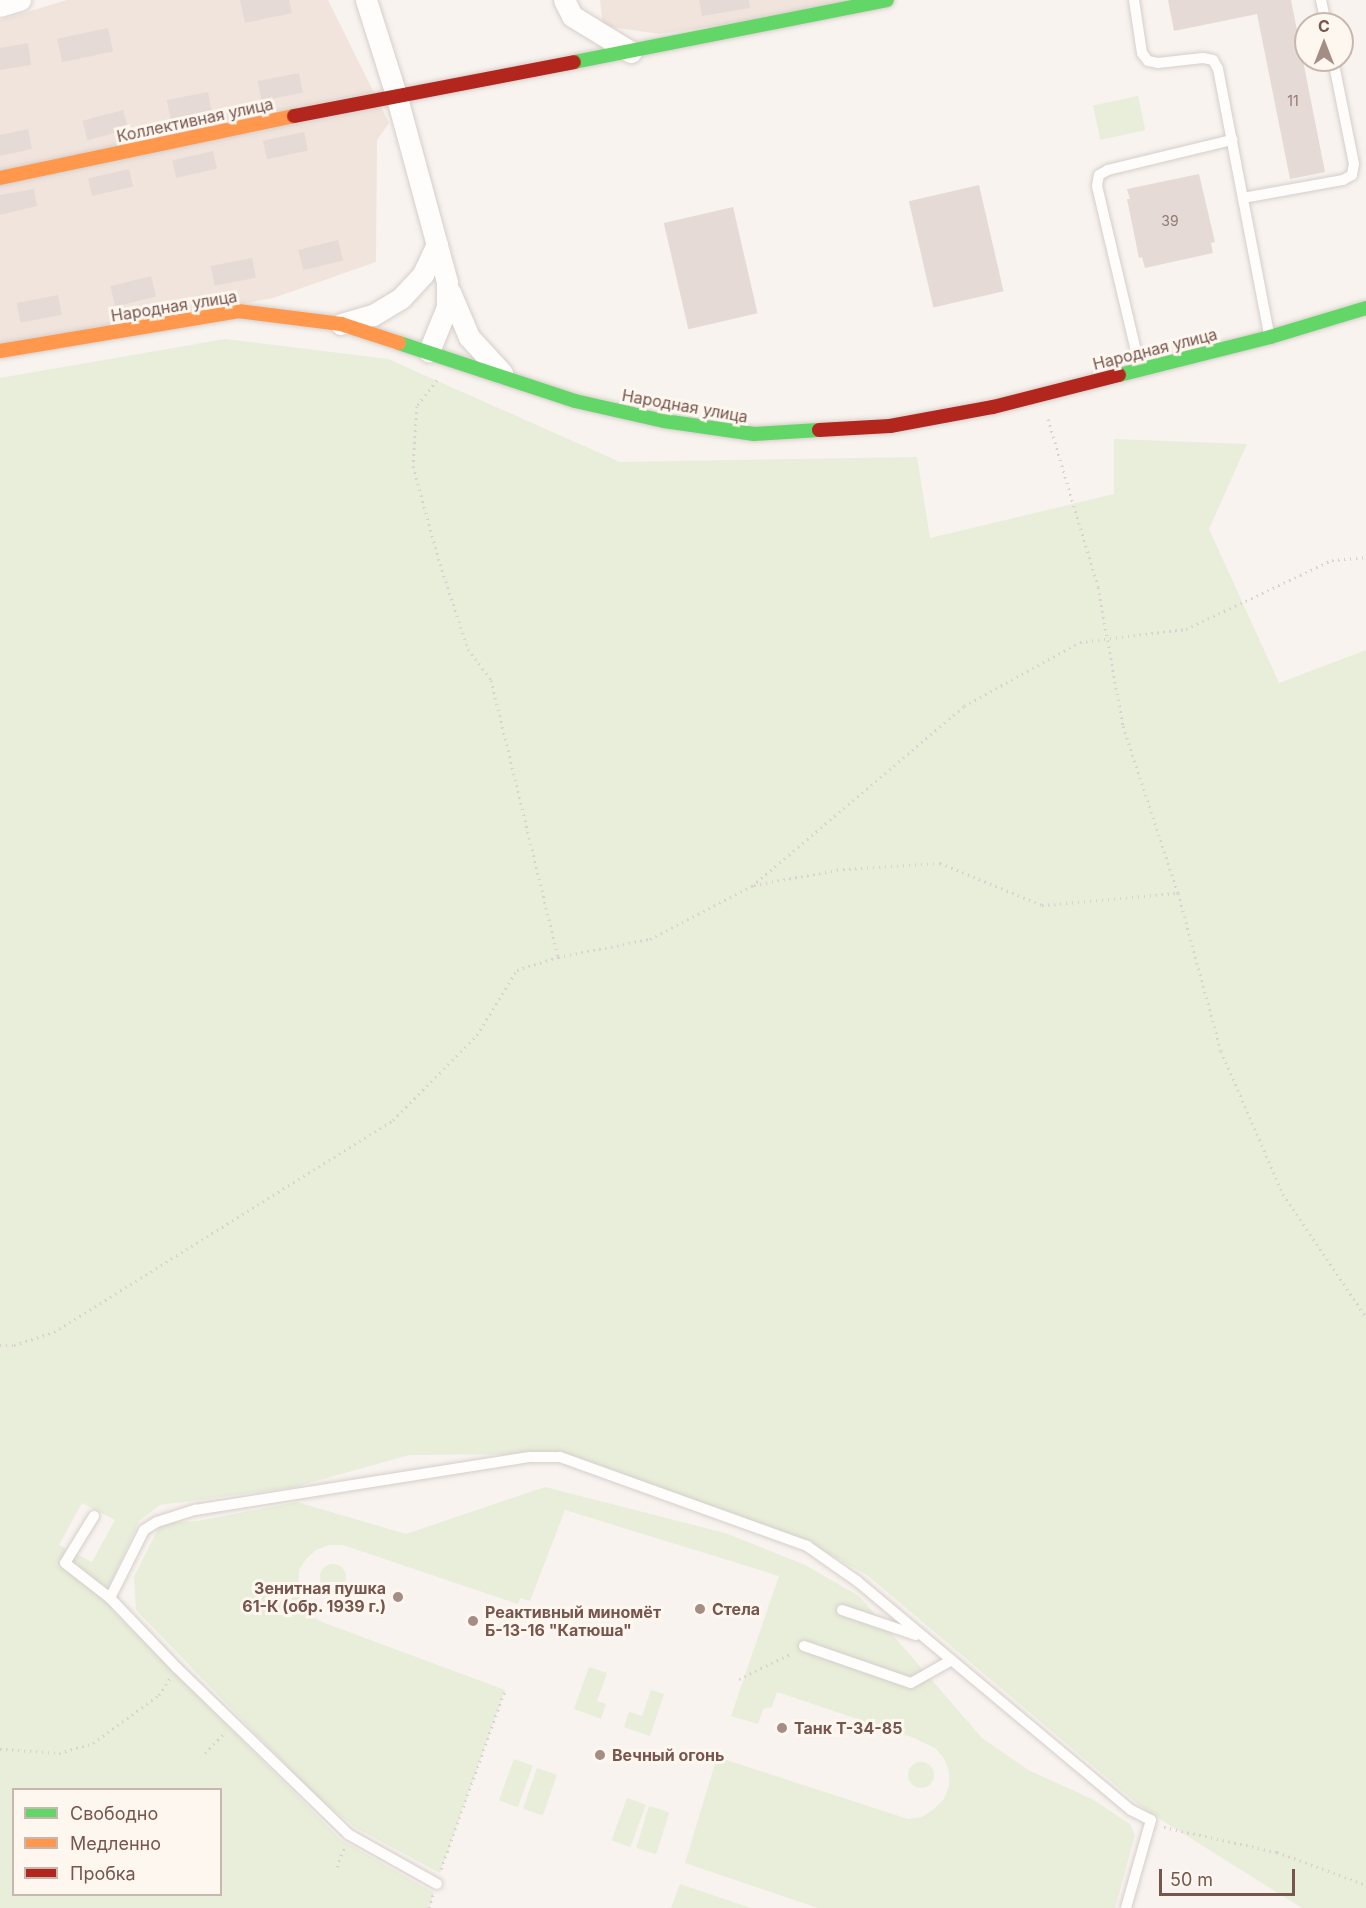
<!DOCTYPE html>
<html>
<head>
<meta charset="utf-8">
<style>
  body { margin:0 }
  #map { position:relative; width:1366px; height:1908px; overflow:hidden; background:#f8f3ee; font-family:Inter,sans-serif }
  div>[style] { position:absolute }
  .residential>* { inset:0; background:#f1e4dc }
  .green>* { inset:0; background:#e8eed9; transform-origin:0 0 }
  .round { border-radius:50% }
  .building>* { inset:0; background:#e5dad5; transform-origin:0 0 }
  .path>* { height:3px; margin-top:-1.5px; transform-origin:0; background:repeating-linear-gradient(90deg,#dad1d0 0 1.5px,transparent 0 6px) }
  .roads { filter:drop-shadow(0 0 2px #d6ceca) drop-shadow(0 0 2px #d6ceca) }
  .lane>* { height:10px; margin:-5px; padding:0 5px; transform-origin:5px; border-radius:5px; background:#fefdfc }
  .street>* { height:21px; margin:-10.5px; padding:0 10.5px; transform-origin:10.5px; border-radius:10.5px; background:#fefdfc }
  .fast>* { height:14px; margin:-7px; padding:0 7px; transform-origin:7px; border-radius:7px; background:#63d668 }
  .slow>* { height:14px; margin:-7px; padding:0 7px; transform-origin:7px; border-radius:7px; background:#ff974d }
  .jam>* { height:14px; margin:-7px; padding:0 7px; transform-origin:7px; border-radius:7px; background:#b3261e }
  .dots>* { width:16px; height:16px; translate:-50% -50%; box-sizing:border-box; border:3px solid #fef7f0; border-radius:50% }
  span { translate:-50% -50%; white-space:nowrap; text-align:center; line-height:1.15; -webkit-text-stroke:6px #fef7f0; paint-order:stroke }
  .number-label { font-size:14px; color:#947971 }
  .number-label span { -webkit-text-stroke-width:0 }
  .street-label { font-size:16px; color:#76564d }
  .poi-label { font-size:16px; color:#76564d; font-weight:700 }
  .right { translate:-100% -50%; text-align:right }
  .left { translate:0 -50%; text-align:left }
  .legend { position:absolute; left:12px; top:1788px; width:210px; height:108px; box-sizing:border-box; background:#fef7f0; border:2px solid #c8b7af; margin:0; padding:8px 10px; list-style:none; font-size:18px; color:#76564d }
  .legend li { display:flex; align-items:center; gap:12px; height:30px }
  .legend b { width:30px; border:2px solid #c8b7af }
  .north { position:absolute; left:1294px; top:12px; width:60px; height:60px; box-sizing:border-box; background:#fef7f0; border:2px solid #c8b7af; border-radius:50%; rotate:0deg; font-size:16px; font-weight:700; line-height:24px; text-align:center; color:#76564d }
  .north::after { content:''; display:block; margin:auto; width:21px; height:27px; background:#a48d85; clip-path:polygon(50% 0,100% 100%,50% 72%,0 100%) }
  .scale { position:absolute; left:1159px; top:1869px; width:136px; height:27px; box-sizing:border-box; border:3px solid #76564d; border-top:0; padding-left:8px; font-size:18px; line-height:21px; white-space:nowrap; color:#76564d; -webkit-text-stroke:4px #fef7f0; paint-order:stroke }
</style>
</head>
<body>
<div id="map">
  <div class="residential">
    <i style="clip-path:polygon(67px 0,328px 0,389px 123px,377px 140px,376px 262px,273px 298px,0 349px,0 20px)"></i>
    <i style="clip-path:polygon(600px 0,887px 0,660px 34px,603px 26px)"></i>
  </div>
  <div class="green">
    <i style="left:1138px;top:96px;width:35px;height:46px;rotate:78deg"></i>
    <i style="clip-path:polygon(evenodd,225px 339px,388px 359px,620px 462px,917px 457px,930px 538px,1114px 494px,1114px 439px,1247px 444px,1209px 529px,1279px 683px,1366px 650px,1366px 1908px,1302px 1908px,1144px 1809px,867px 1575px,808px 1542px,549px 1454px,409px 1455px,291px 1488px,160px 1505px,139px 1521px,110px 1585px,112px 1610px,341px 1840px,434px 1893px,429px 1908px,0 1908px,0 378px,225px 339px,82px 1503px,115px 1520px,92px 1562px,59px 1545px,82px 1503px,225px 339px,14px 1790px,220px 1790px,220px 1894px,14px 1894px,14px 1790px)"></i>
    <i style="clip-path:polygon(545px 1487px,725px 1533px,805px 1565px,859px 1596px,982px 1738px,1030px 1771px,1092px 1799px,1130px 1824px,1135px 1835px,1115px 1908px,818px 1908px,685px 1863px,717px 1757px,908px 1819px,922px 1817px,934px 1809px,944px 1799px,949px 1786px,949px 1771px,944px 1758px,935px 1748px,914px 1738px,777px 1692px,772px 1707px,763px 1709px,758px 1724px,731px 1716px,779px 1576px,565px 1510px,530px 1601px,520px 1598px,518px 1604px,343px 1545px,329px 1545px,316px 1550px,306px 1559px,299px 1570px,298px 1595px,311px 1616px,322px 1622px,505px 1690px,440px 1873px,356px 1828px,315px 1795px,136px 1610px,134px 1577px,161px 1523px,198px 1521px,297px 1502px,406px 1534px)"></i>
    <i class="round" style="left:320px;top:1564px;width:26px;height:26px"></i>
    <i style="clip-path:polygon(589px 1667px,607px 1673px,597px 1701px,606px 1704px,601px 1719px,574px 1709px)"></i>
    <i style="clip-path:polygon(651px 1690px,664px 1694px,650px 1736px,624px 1727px,629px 1712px,642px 1716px)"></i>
    <i style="left:514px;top:1759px;width:20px;height:44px;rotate:20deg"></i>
    <i class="round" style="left:908px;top:1762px;width:26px;height:26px"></i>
    <i style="left:537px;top:1768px;width:21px;height:43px;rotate:19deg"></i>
    <i style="left:627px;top:1798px;width:20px;height:45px;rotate:20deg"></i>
    <i style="left:649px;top:1806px;width:21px;height:44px;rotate:17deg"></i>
    <i style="clip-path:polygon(680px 1884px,751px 1908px,671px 1908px)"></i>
  </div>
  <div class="building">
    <i style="clip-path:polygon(240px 0,289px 0,292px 13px,245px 23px)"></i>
    <i style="clip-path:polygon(699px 0,749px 0,750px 8px,702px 16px)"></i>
    <i style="clip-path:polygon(1168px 0,1291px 0,1325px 172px,1290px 179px,1257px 14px,1174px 31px)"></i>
    <i style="left:108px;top:28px;width:24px;height:52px;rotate:78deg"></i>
    <i style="clip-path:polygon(28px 43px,31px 65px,0 70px,0 48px)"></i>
    <i style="left:299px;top:73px;width:20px;height:42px;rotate:79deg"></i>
    <i style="left:208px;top:92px;width:20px;height:42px;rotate:79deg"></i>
    <i style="left:123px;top:110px;width:20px;height:42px;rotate:75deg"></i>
    <i style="clip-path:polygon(28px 129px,32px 149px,0 156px,0 135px)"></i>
    <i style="left:304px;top:132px;width:19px;height:42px;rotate:78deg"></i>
    <i style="left:213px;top:151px;width:18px;height:42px;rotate:77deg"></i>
    <i style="left:129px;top:169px;width:18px;height:42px;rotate:77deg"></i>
    <i style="clip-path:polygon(1199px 174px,1215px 242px,1211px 243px,1213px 253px,1145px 268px,1142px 257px,1139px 258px,1127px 199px,1130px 199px,1127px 189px)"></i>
    <i style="left:979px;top:185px;width:109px;height:72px;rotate:77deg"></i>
    <i style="clip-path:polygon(34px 189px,37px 206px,0 215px,0 195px)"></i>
    <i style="left:733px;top:207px;width:109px;height:71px;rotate:77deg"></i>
    <i style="left:338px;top:240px;width:21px;height:41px;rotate:76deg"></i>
    <i style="left:252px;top:258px;width:20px;height:42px;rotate:79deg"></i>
    <i style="left:151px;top:276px;width:21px;height:42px;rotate:76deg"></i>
    <i style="left:58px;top:295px;width:20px;height:42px;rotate:79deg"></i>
  </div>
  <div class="path">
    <i style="left:437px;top:380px;width:33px;rotate:128deg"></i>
    <i style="left:417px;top:406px;width:60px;rotate:93.8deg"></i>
    <i style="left:413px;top:466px;width:102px;rotate:74.6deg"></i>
    <i style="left:440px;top:564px;width:89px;rotate:71.8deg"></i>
    <i style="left:468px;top:649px;width:39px;rotate:53deg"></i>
    <i style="left:491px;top:680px;width:285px;rotate:76.4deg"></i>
    <i style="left:1048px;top:419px;width:175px;rotate:73.4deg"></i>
    <i style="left:1098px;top:587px;width:141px;rotate:79.8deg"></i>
    <i style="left:1123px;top:726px;width:176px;rotate:71.8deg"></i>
    <i style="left:1178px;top:893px;width:164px;rotate:74.8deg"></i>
    <i style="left:1221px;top:1051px;width:156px;rotate:66.6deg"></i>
    <i style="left:1283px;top:1194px;width:148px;rotate:56deg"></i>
    <i style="left:754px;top:885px;width:90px;rotate:-10.2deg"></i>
    <i style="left:843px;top:869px;width:97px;rotate:-3.5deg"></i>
    <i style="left:940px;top:863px;width:110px;rotate:22.4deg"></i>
    <i style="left:1042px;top:905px;width:137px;rotate:-5deg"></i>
    <i style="left:0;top:1345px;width:14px"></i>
    <i style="left:14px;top:1345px;width:42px;rotate:-18deg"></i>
    <i style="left:54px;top:1332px;width:400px;rotate:-32deg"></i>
    <i style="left:393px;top:1120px;width:120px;rotate:-45.3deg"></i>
    <i style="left:477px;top:1035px;width:76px;rotate:-58.4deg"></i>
    <i style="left:517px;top:970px;width:43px;rotate:-17.6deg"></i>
    <i style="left:558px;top:957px;width:94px;rotate:-11.1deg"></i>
    <i style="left:650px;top:939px;width:115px;rotate:-27.5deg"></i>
    <i style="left:752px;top:886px;width:278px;rotate:-40.3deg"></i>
    <i style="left:964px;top:706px;width:132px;rotate:-28.9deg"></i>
    <i style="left:1080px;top:642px;width:107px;rotate:-7deg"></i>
    <i style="left:1186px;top:629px;width:161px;rotate:-25.3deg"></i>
    <i style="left:1332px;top:560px;width:34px;rotate:-5deg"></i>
    <i style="left:739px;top:1679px;width:59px;rotate:-26.1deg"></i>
    <i style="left:0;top:1749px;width:59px;rotate:3.9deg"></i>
    <i style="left:59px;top:1753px;width:35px;rotate:-16deg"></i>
    <i style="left:93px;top:1743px;width:82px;rotate:-36deg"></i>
    <i style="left:159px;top:1695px;width:20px;rotate:-57deg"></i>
    <i style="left:205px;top:1753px;width:28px;rotate:-46deg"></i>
    <i style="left:1164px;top:1827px;width:116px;rotate:12.5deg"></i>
    <i style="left:1277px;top:1852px;width:95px;rotate:20.3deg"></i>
    <i style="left:337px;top:1867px;width:20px;rotate:-70deg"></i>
    <i style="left:441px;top:1869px;width:190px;rotate:-70.3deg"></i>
    <i style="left:429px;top:1908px;width:14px;rotate:-73deg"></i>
  </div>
  <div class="roads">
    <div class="lane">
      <i style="left:1134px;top:0;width:54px;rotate:81.4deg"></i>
      <i style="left:1142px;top:53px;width:10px;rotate:53deg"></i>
      <i style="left:1148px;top:61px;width:10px;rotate:11deg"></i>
      <i style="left:1158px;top:63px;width:45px;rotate:-6.3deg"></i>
      <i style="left:1203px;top:58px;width:10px;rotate:11deg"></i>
      <i style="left:1213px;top:60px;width:10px;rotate:61deg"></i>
      <i style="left:1218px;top:69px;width:271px;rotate:79.1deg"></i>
      <i style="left:1321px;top:0;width:25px;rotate:78deg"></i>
      <i style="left:1243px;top:198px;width:102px;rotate:-10.2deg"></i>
      <i style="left:1343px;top:180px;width:10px;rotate:-29deg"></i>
      <i style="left:1352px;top:175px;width:11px;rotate:-80deg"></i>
      <i style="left:1354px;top:164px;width:106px;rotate:-101.4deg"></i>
      <i style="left:1140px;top:368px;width:187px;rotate:-103.3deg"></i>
      <i style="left:1097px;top:186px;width:11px;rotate:-80deg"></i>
      <i style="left:1099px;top:175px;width:10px;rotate:-29deg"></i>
      <i style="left:1108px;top:170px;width:128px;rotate:-13.6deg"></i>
      <i style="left:94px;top:1516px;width:55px;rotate:121.7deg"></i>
      <i style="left:65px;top:1563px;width:57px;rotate:37.9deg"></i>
      <i style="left:110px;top:1598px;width:76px;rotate:-63.4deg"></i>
      <i style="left:144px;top:1530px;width:15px;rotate:-32deg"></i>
      <i style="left:157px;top:1522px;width:40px;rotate:-18deg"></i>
      <i style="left:195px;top:1510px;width:340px;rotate:-9deg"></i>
      <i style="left:531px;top:1457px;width:29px"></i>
      <i style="left:560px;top:1457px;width:263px;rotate:19.8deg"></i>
      <i style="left:807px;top:1546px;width:61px;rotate:35deg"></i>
      <i style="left:857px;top:1581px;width:357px;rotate:39.9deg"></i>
      <i style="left:1131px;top:1810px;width:22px;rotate:27deg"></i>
      <i style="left:1151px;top:1820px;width:91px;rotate:105.9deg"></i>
      <i style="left:110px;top:1598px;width:97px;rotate:46.3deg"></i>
      <i style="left:177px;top:1668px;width:238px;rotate:44.1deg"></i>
      <i style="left:348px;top:1834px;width:102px;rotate:29.3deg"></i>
      <i style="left:842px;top:1610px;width:78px;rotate:18.7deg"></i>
      <i style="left:804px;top:1646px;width:113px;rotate:19.1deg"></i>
      <i style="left:911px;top:1683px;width:45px;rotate:-29.4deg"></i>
    </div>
    <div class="street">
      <i style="left:366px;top:0;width:103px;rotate:72.4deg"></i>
      <i style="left:397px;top:98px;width:191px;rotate:74.8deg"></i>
      <i style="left:447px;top:282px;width:25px;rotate:90deg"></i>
      <i style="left:447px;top:307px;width:48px;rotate:112.2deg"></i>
      <i style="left:564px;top:0;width:18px;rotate:63deg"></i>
      <i style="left:572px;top:16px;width:69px;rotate:31.4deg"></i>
      <i style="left:0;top:6px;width:21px;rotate:-17deg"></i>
      <i style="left:450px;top:292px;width:49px;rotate:67.1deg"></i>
      <i style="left:469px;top:337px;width:49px;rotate:47.5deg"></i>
      <i style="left:341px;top:324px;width:33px;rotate:-16deg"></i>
      <i style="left:373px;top:315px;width:33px;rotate:-31deg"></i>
      <i style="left:401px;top:298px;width:33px;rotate:-47deg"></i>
      <i style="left:423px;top:274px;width:33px;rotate:-65deg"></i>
    </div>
    <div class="fast">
      <i style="left:574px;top:62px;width:319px;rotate:-11.2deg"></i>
      <i style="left:399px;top:343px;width:185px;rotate:18.2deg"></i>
      <i style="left:575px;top:401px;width:91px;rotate:12.7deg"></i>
      <i style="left:664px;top:421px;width:91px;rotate:8.2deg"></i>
      <i style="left:754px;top:434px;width:65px;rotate:-3.5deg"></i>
      <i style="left:1119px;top:375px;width:156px;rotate:-14.1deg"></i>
      <i style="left:1270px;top:337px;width:100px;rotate:-16.8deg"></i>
    </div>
    <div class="slow">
      <i style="left:0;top:178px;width:300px;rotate:-11.9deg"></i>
      <i style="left:0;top:351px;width:241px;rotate:-9.5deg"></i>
      <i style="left:238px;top:311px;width:104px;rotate:7.2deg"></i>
      <i style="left:341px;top:324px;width:61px;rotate:18.1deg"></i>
    </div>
    <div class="jam">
      <i style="left:294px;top:116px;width:285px;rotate:-10.9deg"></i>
      <i style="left:819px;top:430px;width:71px;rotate:-3.2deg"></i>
      <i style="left:890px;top:426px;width:105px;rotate:-10.5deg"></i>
      <i style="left:993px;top:407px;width:130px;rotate:-14.3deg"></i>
    </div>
  </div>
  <div class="dots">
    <i style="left:398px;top:1597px;background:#a48d85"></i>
    <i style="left:700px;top:1609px;background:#a48d85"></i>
    <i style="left:473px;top:1621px;background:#a48d85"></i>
    <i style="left:782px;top:1728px;background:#a48d85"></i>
    <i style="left:600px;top:1755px;background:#a48d85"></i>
  </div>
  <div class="number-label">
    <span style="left:1293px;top:101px">11</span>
    <span style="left:1170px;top:221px">39</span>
  </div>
  <div class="street-label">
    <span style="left:195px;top:120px;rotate:-12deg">Коллективная улица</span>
    <span style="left:174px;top:306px;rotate:-9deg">Народная улица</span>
    <span style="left:1155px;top:349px;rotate:-14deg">Народная улица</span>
    <span style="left:685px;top:406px;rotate:10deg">Народная улица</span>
  </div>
  <div class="poi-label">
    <span class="right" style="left:386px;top:1597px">Зенитная пушка<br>61-К (обр. 1939 г.)</span>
    <span class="left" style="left:712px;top:1609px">Стела</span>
    <span class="left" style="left:485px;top:1621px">Реактивный миномёт<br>Б-13-16 "Катюша"</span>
    <span class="left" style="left:794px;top:1728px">Танк Т-34-85</span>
    <span class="left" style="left:612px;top:1755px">Вечный огонь</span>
  </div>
  <ul class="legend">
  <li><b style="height:8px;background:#63d668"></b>Свободно</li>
  <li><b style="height:8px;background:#ff974d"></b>Медленно</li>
  <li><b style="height:8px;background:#b3261e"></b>Пробка</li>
  </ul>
  <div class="north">С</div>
  <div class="scale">50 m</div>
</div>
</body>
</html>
